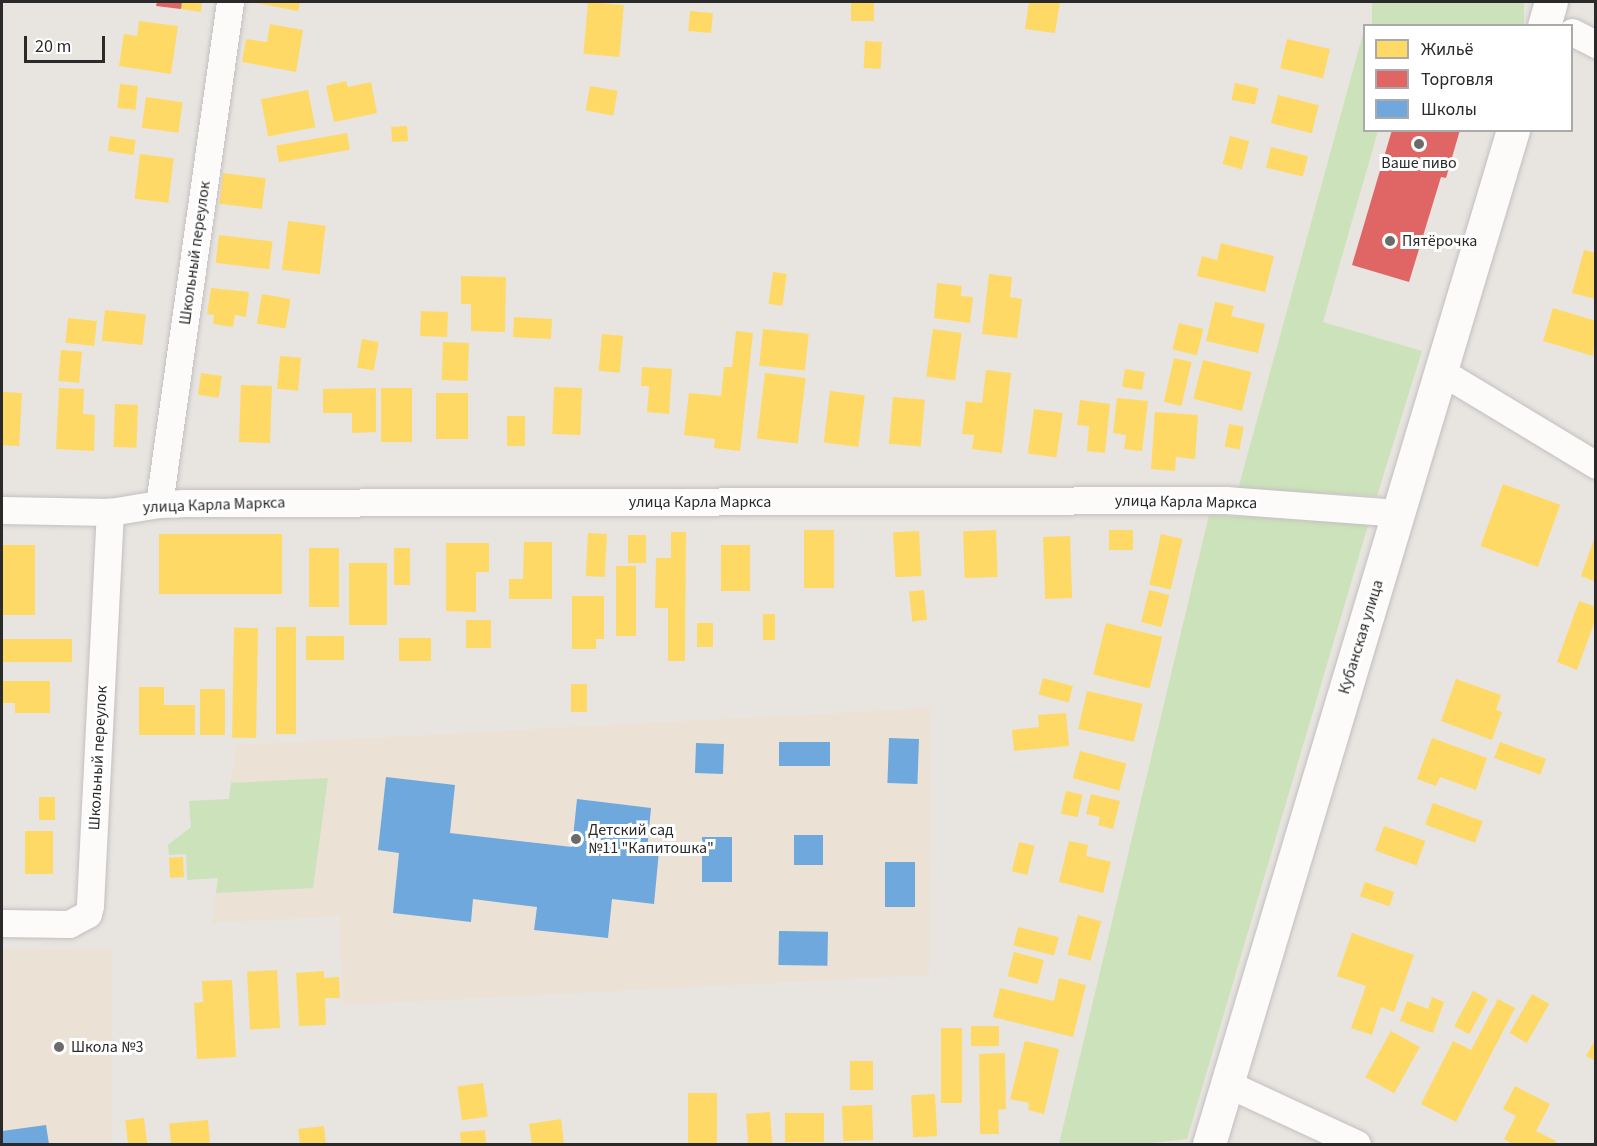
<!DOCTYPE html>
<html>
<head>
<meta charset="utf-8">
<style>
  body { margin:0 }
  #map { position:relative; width:1597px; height:1146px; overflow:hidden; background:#e8e4e0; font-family:"Source Sans 3",sans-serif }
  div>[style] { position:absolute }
  .education>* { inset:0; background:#ebe2d5; transform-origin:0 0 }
  .green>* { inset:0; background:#cce2ba; transform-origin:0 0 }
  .homes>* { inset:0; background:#ffd966; transform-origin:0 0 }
  .shops>* { inset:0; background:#e06666 }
  .schools>* { inset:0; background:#6fa8dc; transform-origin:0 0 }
  .roads { filter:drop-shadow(0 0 2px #c2c0c1) drop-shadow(0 0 2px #c2c0c1) }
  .street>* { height:27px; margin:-13.5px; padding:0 13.5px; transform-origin:13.5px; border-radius:13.5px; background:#fcfbfa }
  .secondary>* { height:33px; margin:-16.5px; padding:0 16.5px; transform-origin:16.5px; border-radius:16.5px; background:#fcfbfa }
  .dots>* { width:16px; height:16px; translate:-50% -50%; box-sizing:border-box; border:3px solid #fff; border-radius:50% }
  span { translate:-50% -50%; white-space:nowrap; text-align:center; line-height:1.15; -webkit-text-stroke:6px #fff; paint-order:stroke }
  .poi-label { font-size:16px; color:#2a2a2a }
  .left { translate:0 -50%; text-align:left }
  .street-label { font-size:16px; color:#2a2a2a }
  .frame { position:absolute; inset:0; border:3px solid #2a2a2a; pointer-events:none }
  .legend { position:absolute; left:1363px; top:24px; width:210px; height:108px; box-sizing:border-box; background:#fff; border:2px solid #aaa; margin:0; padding:8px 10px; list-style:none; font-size:18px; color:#2a2a2a }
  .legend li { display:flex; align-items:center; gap:12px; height:30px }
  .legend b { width:30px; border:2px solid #aaa }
  .scale { position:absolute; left:24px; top:36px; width:81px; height:27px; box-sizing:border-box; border:3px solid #2a2a2a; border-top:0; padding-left:8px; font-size:18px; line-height:21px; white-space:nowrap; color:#2a2a2a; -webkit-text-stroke:4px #fff; paint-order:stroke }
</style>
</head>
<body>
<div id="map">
  <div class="education">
    <i style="clip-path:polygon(930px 708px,929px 975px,343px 1005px,339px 916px,212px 923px,236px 745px)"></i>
    <i style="left:2px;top:949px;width:110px;height:195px"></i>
  </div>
  <div class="green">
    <i style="left:1372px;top:2px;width:152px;height:24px"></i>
    <i style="clip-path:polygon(1364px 30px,1364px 130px,1378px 131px,1323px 322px,1422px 351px,1377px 496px,1238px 489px)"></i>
    <i style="clip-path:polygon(1209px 515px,1369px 522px,1187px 1139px,1142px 1144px,1059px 1144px)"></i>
    <i style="clip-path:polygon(328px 778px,313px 888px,216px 893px,218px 878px,187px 880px,186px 854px,169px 855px,168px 845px,191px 827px,189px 801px,229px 799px,231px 783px)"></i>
  </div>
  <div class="homes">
    <i style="clip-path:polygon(182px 2px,202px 2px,201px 12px,181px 9px)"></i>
    <i style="clip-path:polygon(251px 2px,300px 2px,298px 11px)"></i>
    <i style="left:588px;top:2px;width:36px;height:52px;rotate:5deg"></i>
    <i style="left:851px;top:2px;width:23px;height:19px"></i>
    <i style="clip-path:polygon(1029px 2px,1060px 2px,1055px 33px,1025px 29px)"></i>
    <i style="left:690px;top:11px;width:23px;height:20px;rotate:5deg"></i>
    <i style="clip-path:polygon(139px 21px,178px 26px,171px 74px,119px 66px,124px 34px,137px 36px)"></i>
    <i style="clip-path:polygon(270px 24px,303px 30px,296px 72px,242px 62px,246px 39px,267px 42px)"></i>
    <i style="left:1287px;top:39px;width:44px;height:30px;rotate:13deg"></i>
    <i style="left:865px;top:41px;width:17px;height:27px;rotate:3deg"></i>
    <i style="clip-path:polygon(346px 81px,348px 87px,371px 82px,377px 113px,334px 122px,326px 86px)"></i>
    <i style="left:1235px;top:83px;width:24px;height:17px;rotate:12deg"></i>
    <i style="left:120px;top:84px;width:18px;height:24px;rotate:6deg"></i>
    <i style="left:590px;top:86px;width:28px;height:25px;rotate:10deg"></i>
    <i style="left:308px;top:90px;width:38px;height:48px;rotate:79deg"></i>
    <i style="left:1278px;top:95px;width:42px;height:29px;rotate:14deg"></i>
    <i style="left:146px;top:97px;width:37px;height:31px;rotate:8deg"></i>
    <i style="left:407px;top:126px;width:15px;height:16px;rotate:86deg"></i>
    <i style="left:347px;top:133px;width:17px;height:72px;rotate:80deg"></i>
    <i style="left:110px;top:136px;width:26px;height:15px;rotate:9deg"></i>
    <i style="left:1230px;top:136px;width:20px;height:29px;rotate:15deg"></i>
    <i style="left:1271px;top:147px;width:38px;height:21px;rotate:14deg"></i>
    <i style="left:140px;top:154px;width:34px;height:45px;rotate:7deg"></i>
    <i style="left:223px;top:173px;width:43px;height:31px;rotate:7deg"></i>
    <i style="left:288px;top:221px;width:38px;height:49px;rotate:7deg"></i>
    <i style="left:219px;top:235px;width:54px;height:28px;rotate:7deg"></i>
    <i style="clip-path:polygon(1221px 243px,1274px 256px,1265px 292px,1197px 276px,1202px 256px,1217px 260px)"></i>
    <i style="clip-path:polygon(1584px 250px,1596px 253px,1596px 299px,1572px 293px)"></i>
    <i style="left:773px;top:272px;width:14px;height:32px;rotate:8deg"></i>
    <i style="clip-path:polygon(989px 274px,1012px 277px,1010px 297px,1022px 299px,1017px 338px,982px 334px)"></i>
    <i style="clip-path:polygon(461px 276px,506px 277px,505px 332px,471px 331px,471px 304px,461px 304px)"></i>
    <i style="clip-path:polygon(937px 283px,962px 286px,961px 296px,973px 297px,970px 323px,934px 318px)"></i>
    <i style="clip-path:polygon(211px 288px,249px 292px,246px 317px,235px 315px,233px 327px,213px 324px,214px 315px,207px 314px)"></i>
    <i style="left:262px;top:294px;width:29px;height:30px;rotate:10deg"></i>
    <i style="clip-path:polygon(1215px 302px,1234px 306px,1231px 316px,1265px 324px,1258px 353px,1206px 341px)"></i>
    <i style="clip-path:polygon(1553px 308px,1596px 321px,1593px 356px,1543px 341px)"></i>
    <i style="left:105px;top:310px;width:41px;height:31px;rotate:6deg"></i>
    <i style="left:421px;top:311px;width:27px;height:25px;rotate:2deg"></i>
    <i style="left:514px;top:317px;width:38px;height:20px;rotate:3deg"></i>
    <i style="left:68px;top:318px;width:29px;height:25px;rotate:6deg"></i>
    <i style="left:1179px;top:323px;width:25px;height:27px;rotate:14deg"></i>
    <i style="left:763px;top:329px;width:46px;height:37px;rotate:6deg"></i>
    <i style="left:933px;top:329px;width:29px;height:48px;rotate:8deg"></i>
    <i style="clip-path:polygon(736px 331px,753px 333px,740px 451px,714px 448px,715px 439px,684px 435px,689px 393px,721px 396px,724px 367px,732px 367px)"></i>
    <i style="left:602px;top:334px;width:21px;height:37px;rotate:5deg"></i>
    <i style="left:362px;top:339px;width:17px;height:29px;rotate:10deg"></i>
    <i style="left:443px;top:342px;width:26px;height:38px;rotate:2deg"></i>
    <i style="left:61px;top:350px;width:21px;height:31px;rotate:5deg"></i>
    <i style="left:280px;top:356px;width:21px;height:33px;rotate:5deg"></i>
    <i style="left:1174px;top:358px;width:18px;height:45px;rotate:13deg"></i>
    <i style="left:1203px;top:360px;width:50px;height:40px;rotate:14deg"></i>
    <i style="clip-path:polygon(642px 367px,672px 369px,669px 414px,647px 412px,649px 386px,641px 386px)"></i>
    <i style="left:1125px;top:369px;width:20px;height:18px;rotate:9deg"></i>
    <i style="clip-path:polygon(986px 370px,1011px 373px,1002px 453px,972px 449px,974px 435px,962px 434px,966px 401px,982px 403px)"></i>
    <i style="left:201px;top:373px;width:21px;height:22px;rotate:8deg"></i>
    <i style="left:765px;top:373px;width:41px;height:66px;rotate:7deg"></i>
    <i style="left:241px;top:385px;width:31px;height:57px;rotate:2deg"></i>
    <i style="left:554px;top:387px;width:28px;height:47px;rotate:2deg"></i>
    <i style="clip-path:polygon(59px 388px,84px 389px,83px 414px,95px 415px,94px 451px,56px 449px)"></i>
    <i style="clip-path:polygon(376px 388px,376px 432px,352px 433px,352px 413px,323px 413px,323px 389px)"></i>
    <i style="left:381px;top:388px;width:31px;height:54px"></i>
    <i style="left:830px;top:391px;width:35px;height:52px;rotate:7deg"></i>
    <i style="left:2px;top:392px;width:20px;height:53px;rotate:3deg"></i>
    <i style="left:436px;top:393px;width:32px;height:46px"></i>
    <i style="left:893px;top:397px;width:32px;height:47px;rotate:5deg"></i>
    <i style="clip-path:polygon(1117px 398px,1148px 401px,1142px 451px,1124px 449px,1126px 435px,1113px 433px)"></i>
    <i style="clip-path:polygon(1080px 400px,1110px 404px,1105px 453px,1087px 451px,1089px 426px,1077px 425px)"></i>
    <i style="left:115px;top:404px;width:23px;height:43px;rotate:2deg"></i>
    <i style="left:1034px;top:409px;width:29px;height:45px;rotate:8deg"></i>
    <i style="clip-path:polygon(1155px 412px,1198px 415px,1195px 459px,1176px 457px,1175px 471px,1151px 469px)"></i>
    <i style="left:507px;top:416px;width:18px;height:30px"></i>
    <i style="left:1229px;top:424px;width:15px;height:23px;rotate:11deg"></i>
    <i style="left:1503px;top:484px;width:61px;height:66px;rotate:20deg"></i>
    <i style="left:804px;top:530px;width:30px;height:58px"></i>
    <i style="left:996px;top:530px;width:47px;height:33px;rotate:88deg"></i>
    <i style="left:1109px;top:530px;width:24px;height:20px"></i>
    <i style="left:919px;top:531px;width:45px;height:26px;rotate:87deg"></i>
    <i style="clip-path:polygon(671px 532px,686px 532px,685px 661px,668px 661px,668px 608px,655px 608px,656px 558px,671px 558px)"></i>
    <i style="left:588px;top:533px;width:19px;height:43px;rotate:3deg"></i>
    <i style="left:159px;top:534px;width:123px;height:60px"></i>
    <i style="left:1161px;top:534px;width:22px;height:52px;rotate:13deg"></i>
    <i style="left:628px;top:535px;width:18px;height:28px"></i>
    <i style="left:1070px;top:536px;width:62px;height:27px;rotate:88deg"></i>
    <i style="clip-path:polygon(1595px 536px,1596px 536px,1596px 582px,1581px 576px)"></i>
    <i style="clip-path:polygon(524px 542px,552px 542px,552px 599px,509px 599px,509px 579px,523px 579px)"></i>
    <i style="clip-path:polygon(446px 543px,489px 543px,489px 572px,476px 572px,476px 612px,446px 611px)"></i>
    <i style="left:2px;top:545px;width:33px;height:70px"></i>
    <i style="left:721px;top:545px;width:29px;height:46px"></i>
    <i style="left:309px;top:548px;width:30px;height:59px"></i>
    <i style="left:394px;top:548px;width:16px;height:37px"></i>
    <i style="left:349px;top:563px;width:38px;height:62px"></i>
    <i style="left:616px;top:566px;width:20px;height:70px"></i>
    <i style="left:924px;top:590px;width:30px;height:15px;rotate:84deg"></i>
    <i style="left:1149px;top:590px;width:21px;height:33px;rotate:14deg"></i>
    <i style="clip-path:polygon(572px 596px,604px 596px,604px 639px,596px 639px,596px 649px,572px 649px)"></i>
    <i style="clip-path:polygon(1579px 601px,1596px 607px,1596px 618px,1577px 670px,1557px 662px)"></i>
    <i style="left:763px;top:614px;width:12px;height:26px"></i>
    <i style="left:466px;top:620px;width:25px;height:28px"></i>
    <i style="left:697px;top:623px;width:16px;height:24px"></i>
    <i style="left:1106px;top:623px;width:58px;height:53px;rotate:14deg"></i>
    <i style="left:276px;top:627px;width:20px;height:107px"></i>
    <i style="left:258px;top:628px;width:110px;height:24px;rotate:91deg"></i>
    <i style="left:306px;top:636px;width:38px;height:24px"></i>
    <i style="left:399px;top:638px;width:32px;height:23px"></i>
    <i style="left:2px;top:639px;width:70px;height:23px"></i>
    <i style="left:1043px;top:678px;width:31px;height:17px;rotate:15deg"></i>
    <i style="clip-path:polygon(1456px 679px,1501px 695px,1496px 710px,1502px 712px,1492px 740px,1441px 721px)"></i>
    <i style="clip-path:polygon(2px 681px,50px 681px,50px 713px,15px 713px,15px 703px,2px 703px)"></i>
    <i style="left:571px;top:684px;width:16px;height:28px"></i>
    <i style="clip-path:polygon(139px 687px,164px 687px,164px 705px,195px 705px,195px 735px,139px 735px)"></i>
    <i style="left:200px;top:689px;width:25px;height:46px"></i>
    <i style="left:1087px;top:691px;width:57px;height:39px;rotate:13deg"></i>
    <i style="clip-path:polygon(1066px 713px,1069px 746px,1014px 751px,1012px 730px,1039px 727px,1038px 715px)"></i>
    <i style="clip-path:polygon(1432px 738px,1487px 758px,1476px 790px,1440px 777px,1436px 786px,1417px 779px)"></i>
    <i style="left:1500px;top:742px;width:49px;height:17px;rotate:20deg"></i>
    <i style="left:1080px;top:751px;width:48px;height:28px;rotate:15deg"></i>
    <i style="left:1066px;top:791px;width:17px;height:23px;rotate:13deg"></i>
    <i style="clip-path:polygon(1091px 794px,1120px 801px,1113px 829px,1098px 825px,1100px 817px,1086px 814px)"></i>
    <i style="left:39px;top:797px;width:16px;height:23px"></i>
    <i style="left:1433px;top:803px;width:53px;height:23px;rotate:20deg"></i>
    <i style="left:1384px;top:826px;width:44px;height:26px;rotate:20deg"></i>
    <i style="left:25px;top:831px;width:28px;height:43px"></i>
    <i style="clip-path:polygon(1069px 841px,1088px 845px,1086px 856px,1111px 862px,1103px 893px,1059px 882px)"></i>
    <i style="left:1019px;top:842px;width:16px;height:30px;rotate:14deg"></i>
    <i style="left:183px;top:857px;width:20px;height:14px;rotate:87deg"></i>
    <i style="left:1365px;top:882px;width:31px;height:15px;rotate:19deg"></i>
    <i style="left:1078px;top:915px;width:24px;height:41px;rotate:15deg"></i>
    <i style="left:1018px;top:927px;width:42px;height:19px;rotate:14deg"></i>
    <i style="clip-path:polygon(1352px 933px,1414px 955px,1394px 1012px,1381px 1007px,1372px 1035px,1351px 1028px,1366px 986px,1337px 976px)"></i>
    <i style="left:1014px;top:952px;width:31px;height:25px;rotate:15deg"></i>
    <i style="left:277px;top:970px;width:58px;height:30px;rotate:87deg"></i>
    <i style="clip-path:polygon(324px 971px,324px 978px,339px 977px,340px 998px,325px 998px,326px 1025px,299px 1026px,296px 973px)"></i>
    <i style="clip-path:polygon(1059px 978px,1086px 985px,1073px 1037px,993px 1017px,1000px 988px,1054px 1001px)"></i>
    <i style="clip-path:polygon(232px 980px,236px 1057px,197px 1059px,194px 1003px,203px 1002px,202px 981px)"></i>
    <i style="left:1473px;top:991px;width:17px;height:40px;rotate:28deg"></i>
    <i style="left:1532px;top:994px;width:20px;height:45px;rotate:30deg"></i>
    <i style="clip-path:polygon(1432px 997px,1444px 1002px,1433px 1033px,1400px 1021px,1407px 1001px,1428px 1009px)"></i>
    <i style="clip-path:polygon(1498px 999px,1515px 1008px,1456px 1122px,1421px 1104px,1453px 1041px,1471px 1050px)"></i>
    <i style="left:999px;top:1026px;width:20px;height:28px;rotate:90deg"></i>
    <i style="left:941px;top:1028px;width:21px;height:75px"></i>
    <i style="left:1391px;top:1031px;width:33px;height:53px;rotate:29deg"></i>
    <i style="clip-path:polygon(1596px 1038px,1596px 1061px,1586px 1056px)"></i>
    <i style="clip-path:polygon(1025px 1041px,1059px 1049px,1044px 1114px,1028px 1110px,1029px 1103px,1010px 1099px)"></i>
    <i style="clip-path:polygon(1005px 1053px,1006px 1109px,998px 1110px,999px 1134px,980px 1134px,979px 1054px)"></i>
    <i style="left:850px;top:1061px;width:23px;height:29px"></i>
    <i style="left:483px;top:1083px;width:34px;height:26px;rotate:82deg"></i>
    <i style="clip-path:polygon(1515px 1086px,1550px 1104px,1536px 1131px,1556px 1141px,1555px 1144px,1513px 1144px,1504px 1139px,1516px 1116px,1503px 1109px)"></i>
    <i style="left:688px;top:1093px;width:29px;height:50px"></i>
    <i style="left:935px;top:1094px;width:42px;height:24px;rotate:87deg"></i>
    <i style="left:872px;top:1105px;width:35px;height:30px;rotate:88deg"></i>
    <i style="left:770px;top:1112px;width:32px;height:24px;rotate:86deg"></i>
    <i style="left:785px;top:1113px;width:39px;height:29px"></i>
    <i style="left:144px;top:1118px;width:26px;height:19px;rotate:83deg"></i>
    <i style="clip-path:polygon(561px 1119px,564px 1144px,532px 1144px,529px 1124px)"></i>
    <i style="left:208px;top:1120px;width:24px;height:39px;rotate:85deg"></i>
    <i style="clip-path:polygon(324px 1126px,326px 1144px,300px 1144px,298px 1129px)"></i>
    <i style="clip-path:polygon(485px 1130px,486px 1144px,461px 1144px,460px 1132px)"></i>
  </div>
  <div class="shops">
    <i style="clip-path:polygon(157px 2px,182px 2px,181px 9px,156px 6px)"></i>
    <i style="clip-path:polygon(1392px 130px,1460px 130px,1446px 178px,1441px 177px,1409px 282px,1352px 265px)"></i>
  </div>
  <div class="schools">
    <i style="left:889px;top:738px;width:30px;height:45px;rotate:2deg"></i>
    <i style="left:779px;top:742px;width:51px;height:24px"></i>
    <i style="left:696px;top:743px;width:28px;height:30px;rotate:2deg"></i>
    <i style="clip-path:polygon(386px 777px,455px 785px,450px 833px,572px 847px,577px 799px,651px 808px,647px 850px,659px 851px,654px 904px,612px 899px,608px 938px,534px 930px,537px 907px,473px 899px,471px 922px,393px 913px,399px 853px,378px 850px)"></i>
    <i style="left:794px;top:835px;width:29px;height:30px"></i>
    <i style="left:702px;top:837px;width:30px;height:45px"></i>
    <i style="left:885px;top:862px;width:30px;height:45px"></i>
    <i style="left:779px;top:931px;width:49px;height:34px;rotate:1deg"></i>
    <i style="clip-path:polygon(46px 1125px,49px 1144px,2px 1144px,2px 1131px)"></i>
  </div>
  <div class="roads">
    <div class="street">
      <i style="left:1572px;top:32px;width:27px;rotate:27deg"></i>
      <i style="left:1442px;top:372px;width:180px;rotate:31.1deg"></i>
      <i style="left:159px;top:504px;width:507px;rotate:-81.95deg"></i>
      <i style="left:2px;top:510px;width:108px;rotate:1.1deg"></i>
      <i style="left:110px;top:512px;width:50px;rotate:-9.3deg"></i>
      <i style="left:159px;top:504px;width:23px;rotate:-2deg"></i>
      <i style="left:182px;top:503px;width:1044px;rotate:-0.16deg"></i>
      <i style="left:1226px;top:500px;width:172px;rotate:4.3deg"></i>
      <i style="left:2px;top:923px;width:67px;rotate:0.9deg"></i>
      <i style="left:69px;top:924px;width:21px;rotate:-28deg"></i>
      <i style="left:88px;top:914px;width:9px;rotate:-77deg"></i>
      <i style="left:90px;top:905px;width:394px;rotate:-87.1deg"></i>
      <i style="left:1228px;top:1084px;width:142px;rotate:24.9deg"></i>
    </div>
    <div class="secondary">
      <i style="left:1544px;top:26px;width:25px;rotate:-74deg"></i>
      <i style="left:1209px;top:1144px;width:1059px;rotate:-73.31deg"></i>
    </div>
  </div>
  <div class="dots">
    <i style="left:1419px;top:144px;background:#6c6b6a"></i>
    <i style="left:1390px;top:241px;background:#6c6b6a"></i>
    <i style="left:576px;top:839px;background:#6c6b6a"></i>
    <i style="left:59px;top:1047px;background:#6c6b6a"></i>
  </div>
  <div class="poi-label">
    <span style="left:1419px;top:163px">Ваше пиво</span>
    <span class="left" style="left:1402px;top:241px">Пятёрочка</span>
    <span class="left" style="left:588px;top:839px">Детский сад<br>№11 "Капитошка"</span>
    <span class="left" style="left:71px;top:1047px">Школа №3</span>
  </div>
  <div class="street-label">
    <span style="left:195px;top:253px;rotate:-82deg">Школьный переулок</span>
    <span style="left:700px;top:502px">улица Карла Маркса</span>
    <span style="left:1186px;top:502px;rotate:1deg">улица Карла Маркса</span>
    <span style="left:214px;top:505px;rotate:-2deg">улица Карла Маркса</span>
    <span style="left:1361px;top:637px;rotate:-73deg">Кубанская улица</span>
    <span style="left:98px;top:758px;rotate:-87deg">Школьный переулок</span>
  </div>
  <div class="frame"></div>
  <ul class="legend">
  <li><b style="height:16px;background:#ffd966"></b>Жильё</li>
  <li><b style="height:16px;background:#e06666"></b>Торговля</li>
  <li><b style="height:16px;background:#6fa8dc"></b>Школы</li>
  </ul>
  <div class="scale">20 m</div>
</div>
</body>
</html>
